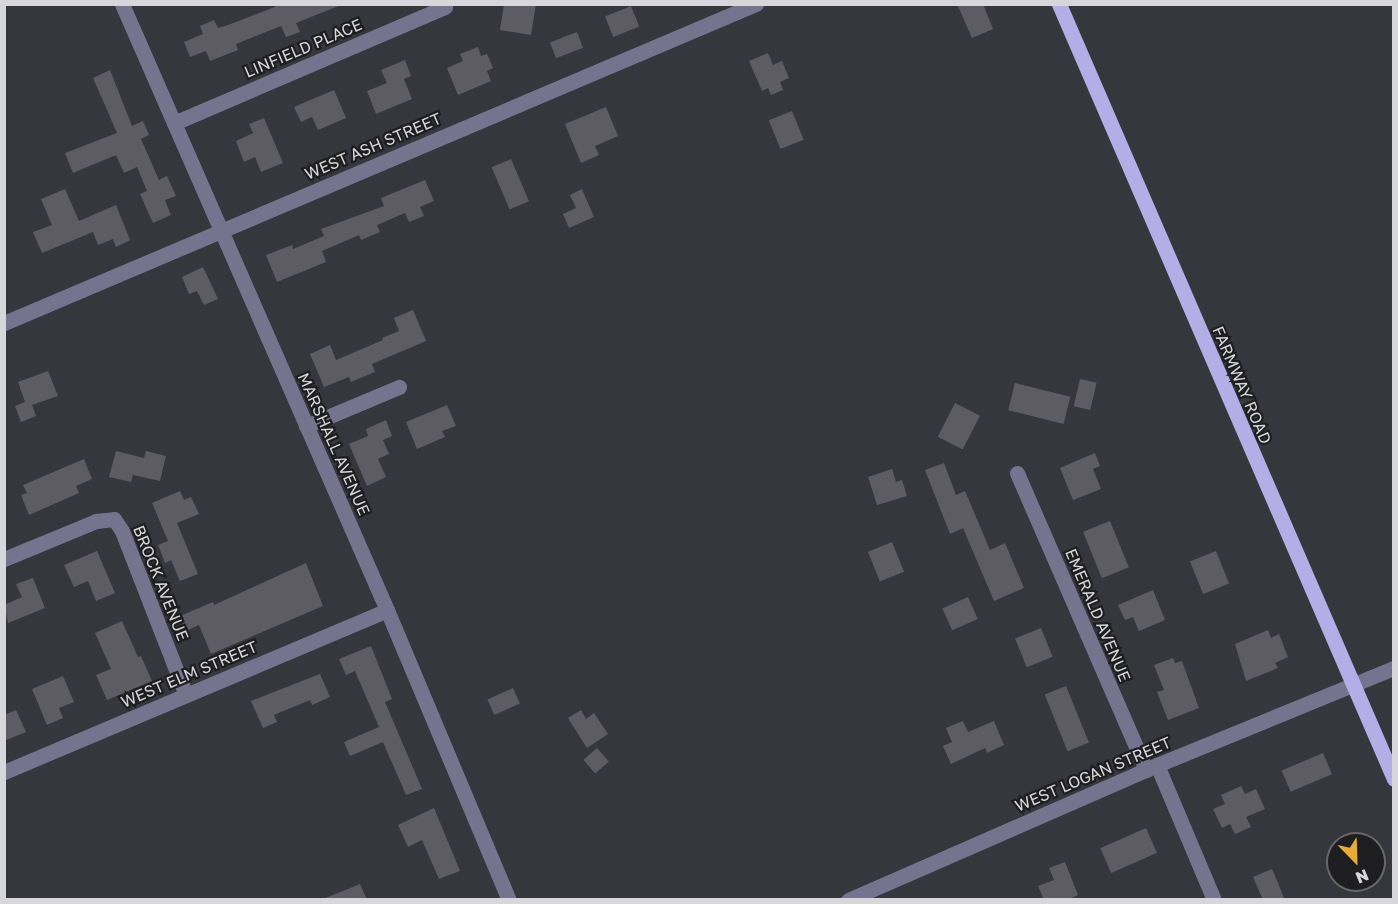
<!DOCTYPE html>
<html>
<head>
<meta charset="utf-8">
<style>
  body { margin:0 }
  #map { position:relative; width:1398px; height:904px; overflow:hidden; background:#36363d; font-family:"Golos Text",sans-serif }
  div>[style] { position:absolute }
  .building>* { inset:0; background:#5d5c64; transform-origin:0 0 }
  .minor>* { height:15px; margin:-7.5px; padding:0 7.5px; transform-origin:7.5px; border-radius:7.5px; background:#76738f }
  .major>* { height:15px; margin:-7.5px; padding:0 7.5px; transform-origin:7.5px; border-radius:7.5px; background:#b4aee7 }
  span { translate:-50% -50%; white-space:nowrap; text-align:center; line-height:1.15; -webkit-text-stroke:4.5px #1e1e21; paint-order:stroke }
  .street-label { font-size:16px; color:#d7d7db }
  .frame { position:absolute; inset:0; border:6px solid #d7d7db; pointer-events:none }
  .north { position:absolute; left:1326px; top:832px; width:60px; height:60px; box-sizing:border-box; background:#1e1e21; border:2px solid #68686b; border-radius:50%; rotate:157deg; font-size:16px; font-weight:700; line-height:24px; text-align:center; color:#d7d7db }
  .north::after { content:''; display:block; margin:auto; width:21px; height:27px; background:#e8ab37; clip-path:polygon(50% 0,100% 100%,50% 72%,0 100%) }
</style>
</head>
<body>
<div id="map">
  <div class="building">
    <i style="clip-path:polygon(274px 4px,341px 5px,296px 23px,300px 32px,286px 37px,281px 26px,236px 44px,238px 50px,210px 61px,206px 51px,190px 57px,184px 42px,203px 34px,200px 26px,214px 20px,218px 28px,228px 25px,275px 7px)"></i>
    <i style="clip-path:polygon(504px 4px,536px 4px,531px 35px,500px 30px)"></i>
    <i style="clip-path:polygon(957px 4px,983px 4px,993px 29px,972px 38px)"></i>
    <i style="left:631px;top:6px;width:22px;height:28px;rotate:68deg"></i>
    <i style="left:577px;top:32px;width:17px;height:29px;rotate:69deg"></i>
    <i style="clip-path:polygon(478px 47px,481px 56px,487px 54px,493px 68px,487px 71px,491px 81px,458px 95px,447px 68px,463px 61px,460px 54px)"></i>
    <i style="clip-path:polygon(768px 53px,773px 65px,782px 61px,789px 78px,780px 82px,783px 90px,771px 95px,768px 88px,762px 91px,749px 61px)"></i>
    <i style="clip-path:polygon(405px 60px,411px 76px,404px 79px,412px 99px,376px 114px,367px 91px,387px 83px,381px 70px)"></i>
    <i style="clip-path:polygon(110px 70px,132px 126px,143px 121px,149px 135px,141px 139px,159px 180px,167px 176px,176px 196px,165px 200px,171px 215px,153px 223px,140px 194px,147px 191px,137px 167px,124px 173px,116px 155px,73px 173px,65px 153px,117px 133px,93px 78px)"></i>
    <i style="clip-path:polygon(334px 90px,346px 118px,318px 130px,312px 117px,301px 122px,294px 107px)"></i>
    <i style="clip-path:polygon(606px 107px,618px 136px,595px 146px,599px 155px,581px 163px,565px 124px)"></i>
    <i style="left:792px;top:111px;width:31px;height:25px;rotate:68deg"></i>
    <i style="clip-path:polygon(264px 118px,283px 163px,261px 172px,255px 157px,244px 162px,236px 141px,253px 133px,249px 124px)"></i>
    <i style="left:511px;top:159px;width:46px;height:21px;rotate:67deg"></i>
    <i style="clip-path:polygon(425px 180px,434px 201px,420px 207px,424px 216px,409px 222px,405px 213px,377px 225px,380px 232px,361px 240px,359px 235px,322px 251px,326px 262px,277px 282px,266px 255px,292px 245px,293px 249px,324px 236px,321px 229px,384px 206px,381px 198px)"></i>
    <i style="clip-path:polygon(65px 189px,79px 221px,116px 205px,130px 240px,116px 247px,113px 239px,98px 245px,93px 232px,42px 253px,33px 232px,52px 225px,41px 199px)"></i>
    <i style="clip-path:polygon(582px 189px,594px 217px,569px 228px,563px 214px,576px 208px,570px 195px)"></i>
    <i style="clip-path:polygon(203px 267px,218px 299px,204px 305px,197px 291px,189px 294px,182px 277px)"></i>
    <i style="clip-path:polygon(413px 310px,426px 341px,372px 364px,375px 372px,351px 382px,349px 377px,324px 387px,310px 354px,330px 345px,336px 360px,383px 340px,382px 338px,399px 331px,394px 318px)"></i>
    <i style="clip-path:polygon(48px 371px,58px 396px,32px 405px,36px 416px,21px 422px,15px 406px,25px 402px,18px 382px)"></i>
    <i style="left:1080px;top:379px;width:17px;height:28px;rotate:13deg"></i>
    <i style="left:1015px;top:383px;width:57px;height:28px;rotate:14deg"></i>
    <i style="left:955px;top:403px;width:28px;height:38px;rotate:27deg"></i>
    <i style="clip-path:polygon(447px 405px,456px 426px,442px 431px,445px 437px,417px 449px,406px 422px)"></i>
    <i style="clip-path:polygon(386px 420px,392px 436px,383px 440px,389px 454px,378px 459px,386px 477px,367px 486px,349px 444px,368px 436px,366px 429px)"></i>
    <i style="clip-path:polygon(116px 451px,144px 458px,146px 451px,166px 456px,160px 481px,133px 475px,131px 482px,109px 477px)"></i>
    <i style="clip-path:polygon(1095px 453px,1100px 466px,1093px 469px,1101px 489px,1073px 500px,1060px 468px)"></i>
    <i style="clip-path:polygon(84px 459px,92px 479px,76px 486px,79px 493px,29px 515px,21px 495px,27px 493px,23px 485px)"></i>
    <i style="clip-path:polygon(944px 463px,956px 495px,965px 491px,990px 550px,1005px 543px,1024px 588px,994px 601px,963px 528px,950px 534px,925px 470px)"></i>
    <i style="clip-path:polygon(892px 469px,896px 482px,902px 480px,907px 496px,877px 505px,868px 477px)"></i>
    <i style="clip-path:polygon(180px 491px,184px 500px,191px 497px,199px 514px,177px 523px,198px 574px,180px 581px,171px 560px,165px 563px,158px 545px,168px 541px,152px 503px)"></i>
    <i style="left:1110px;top:521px;width:50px;height:29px;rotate:68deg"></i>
    <i style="left:892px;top:542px;width:32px;height:26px;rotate:68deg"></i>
    <i style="clip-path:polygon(97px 551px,115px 593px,96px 601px,88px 581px,74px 587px,64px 565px)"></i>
    <i style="left:1216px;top:551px;width:35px;height:28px;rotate:68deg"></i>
    <i style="clip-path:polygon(306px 563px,323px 606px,211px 654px,199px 625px,186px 631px,180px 616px,213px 602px,214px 605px)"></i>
    <i style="clip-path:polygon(33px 578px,45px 608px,8px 623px,4px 605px,22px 597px,16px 584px)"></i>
    <i style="clip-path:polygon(1153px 590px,1165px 620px,1139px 631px,1133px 617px,1125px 620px,1118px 605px)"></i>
    <i style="left:968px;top:597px;width:24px;height:28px;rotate:66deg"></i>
    <i style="clip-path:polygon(122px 621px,138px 657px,141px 656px,152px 681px,107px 700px,96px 675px,111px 669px,95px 633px)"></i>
    <i style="left:1041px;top:628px;width:31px;height:28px;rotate:68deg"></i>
    <i style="clip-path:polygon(1268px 630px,1271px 638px,1279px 634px,1288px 657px,1275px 663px,1278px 668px,1246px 681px,1235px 644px)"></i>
    <i style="clip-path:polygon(371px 646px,392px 699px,385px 702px,422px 789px,406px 795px,383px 742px,350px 756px,344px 742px,379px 727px,355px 671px,346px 675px,339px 659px)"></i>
    <i style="clip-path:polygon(1173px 658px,1175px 663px,1182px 661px,1199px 708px,1168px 720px,1157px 692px,1164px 690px,1154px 665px)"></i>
    <i style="clip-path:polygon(320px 674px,330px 697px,312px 705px,310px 700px,274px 715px,277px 722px,263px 728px,251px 701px)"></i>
    <i style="clip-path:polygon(63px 676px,74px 702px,59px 708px,63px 718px,47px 725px,32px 689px)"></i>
    <i style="left:1066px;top:686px;width:61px;height:23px;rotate:68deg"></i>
    <i style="left:513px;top:688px;width:17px;height:28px;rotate:66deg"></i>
    <i style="clip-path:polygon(16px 710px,26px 732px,4px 741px,4px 715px)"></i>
    <i style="clip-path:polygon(581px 710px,586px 719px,594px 713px,608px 734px,587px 748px,568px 718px)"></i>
    <i style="clip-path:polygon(963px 721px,968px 732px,994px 721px,1004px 745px,987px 753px,985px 748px,951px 764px,943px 746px,952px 742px,946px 728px)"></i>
    <i style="left:597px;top:748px;width:18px;height:18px;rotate:49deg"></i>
    <i style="left:1323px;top:753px;width:23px;height:45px;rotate:67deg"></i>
    <i style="clip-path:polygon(1241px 786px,1245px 794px,1256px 789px,1265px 809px,1246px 817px,1251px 827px,1235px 834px,1230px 824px,1222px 828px,1213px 809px,1225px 804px,1221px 795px)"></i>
    <i style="clip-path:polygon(434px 808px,460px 871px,439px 879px,422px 840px,408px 847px,398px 825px)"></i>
    <i style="left:1146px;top:828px;width:27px;height:50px;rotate:66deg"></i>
    <i style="clip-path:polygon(1065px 862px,1078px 895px,1067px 900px,1044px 900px,1038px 886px,1054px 880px,1049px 868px)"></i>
    <i style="clip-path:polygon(1272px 869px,1285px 900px,1263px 900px,1253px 877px)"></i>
    <i style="clip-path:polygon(360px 884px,367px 900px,323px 900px,323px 899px)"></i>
  </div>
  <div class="minor">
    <i style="left:122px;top:4px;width:661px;rotate:66.38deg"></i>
    <i style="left:387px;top:610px;width:315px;rotate:67.2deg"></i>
    <i style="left:174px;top:123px;width:295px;rotate:-23.2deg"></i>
    <i style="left:4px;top:323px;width:817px;rotate:-22.99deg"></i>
    <i style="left:306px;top:426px;width:101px;rotate:-22.8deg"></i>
    <i style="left:1017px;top:473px;width:324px;rotate:66.5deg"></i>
    <i style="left:4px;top:559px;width:100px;rotate:-22.4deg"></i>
    <i style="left:96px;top:521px;width:18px;rotate:-6deg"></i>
    <i style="left:114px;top:519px;width:14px;rotate:56deg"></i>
    <i style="left:122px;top:531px;width:176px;rotate:68.7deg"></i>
    <i style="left:1157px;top:765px;width:147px;rotate:67.1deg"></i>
    <i style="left:4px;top:772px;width:416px;rotate:-22.9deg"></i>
    <i style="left:848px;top:900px;width:337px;rotate:-23.6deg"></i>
    <i style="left:1157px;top:765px;width:256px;rotate:-22.3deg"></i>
  </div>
  <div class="major">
    <i style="left:1059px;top:4px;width:844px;rotate:66.62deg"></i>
  </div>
  <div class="street-label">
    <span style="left:303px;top:48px;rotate:-23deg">LINFIELD PLACE</span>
    <span style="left:373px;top:146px;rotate:-23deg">WEST ASH STREET</span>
    <span style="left:1242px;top:385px;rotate:67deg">FARMWAY ROAD</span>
    <span style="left:334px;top:444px;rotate:66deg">MARSHALL AVENUE</span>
    <span style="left:161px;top:583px;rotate:68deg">BROCK AVENUE</span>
    <span style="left:1098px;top:615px;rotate:67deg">EMERALD AVENUE</span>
    <span style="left:189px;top:674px;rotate:-23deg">WEST ELM STREET</span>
    <span style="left:1093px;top:774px;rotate:-23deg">WEST LOGAN STREET</span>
  </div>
  <div class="frame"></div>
  <div class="north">N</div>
</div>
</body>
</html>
